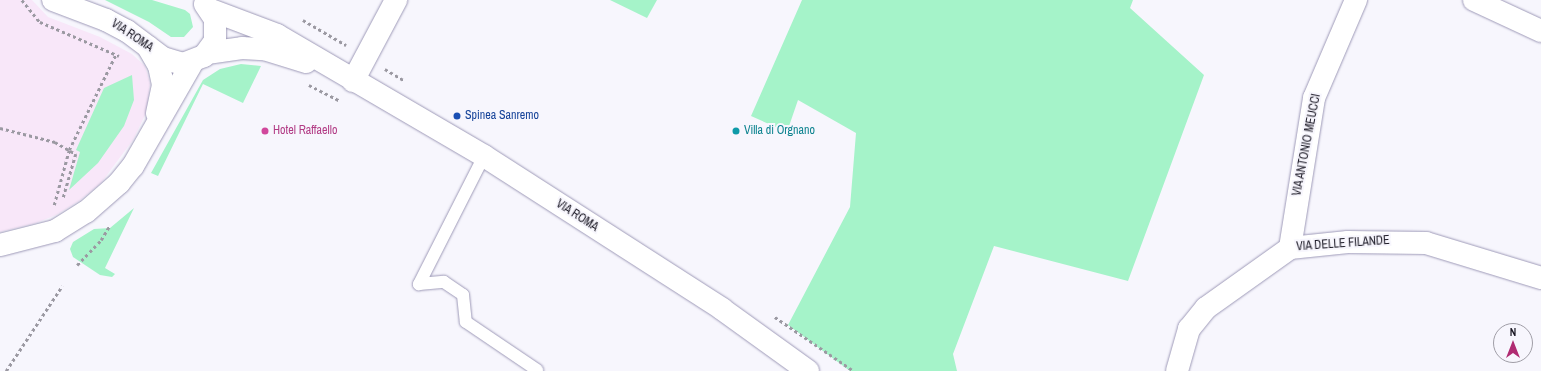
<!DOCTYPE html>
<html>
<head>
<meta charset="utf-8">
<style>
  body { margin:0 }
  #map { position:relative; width:1541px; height:371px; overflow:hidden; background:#f7f6fd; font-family:"Archivo Narrow",sans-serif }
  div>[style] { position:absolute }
  .commercial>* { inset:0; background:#f8e7f9 }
  .green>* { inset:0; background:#a5f3c9 }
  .path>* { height:2.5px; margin-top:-1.25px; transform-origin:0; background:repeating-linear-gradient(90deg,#9b99a2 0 3px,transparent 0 6px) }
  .roads { filter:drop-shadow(0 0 1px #9e9ab8) drop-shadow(0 0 1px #9e9ab8) }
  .service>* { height:12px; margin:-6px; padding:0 6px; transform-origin:6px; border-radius:6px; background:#fff }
  .minor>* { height:22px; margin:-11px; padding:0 11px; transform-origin:11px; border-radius:11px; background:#fff }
  .tertiary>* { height:22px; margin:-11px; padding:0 11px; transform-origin:11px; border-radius:11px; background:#fff }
  .dots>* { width:11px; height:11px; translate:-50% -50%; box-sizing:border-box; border:2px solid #f7f6fd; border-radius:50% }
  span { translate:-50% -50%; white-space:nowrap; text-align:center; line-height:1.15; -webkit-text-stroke:4px #f7f6fd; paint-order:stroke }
  .street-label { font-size:12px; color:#1a1824 }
  .transit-label { font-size:12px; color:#164399 }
  .left { translate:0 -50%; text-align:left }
  .hotel-label { font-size:12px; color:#b23c85 }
  .culture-label { font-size:12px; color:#0d838f }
  .north { position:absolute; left:1493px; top:323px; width:40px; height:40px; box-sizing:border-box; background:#f7f6fd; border:1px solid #9f9da6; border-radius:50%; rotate:0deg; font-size:11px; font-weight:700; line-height:16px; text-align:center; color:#1a1824 }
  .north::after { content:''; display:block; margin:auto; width:14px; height:18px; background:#b02b72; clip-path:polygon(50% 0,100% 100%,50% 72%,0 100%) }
</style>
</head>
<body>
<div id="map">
  <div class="commercial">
    <i style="clip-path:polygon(0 0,32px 0,48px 17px,100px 37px,132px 54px,145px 66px,150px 83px,147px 111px,133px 140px,101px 183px,79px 201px,56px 215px,36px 223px,0 232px)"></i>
  </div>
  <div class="green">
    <i style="clip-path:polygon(105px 0,152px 0,185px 10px,190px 14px,193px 27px,184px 37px,171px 37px,149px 22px)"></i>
    <i style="clip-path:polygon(610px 0,657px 0,647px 18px)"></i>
    <i style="clip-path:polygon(802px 0,1133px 0,1130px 8px,1204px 75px,1128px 281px,994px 246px,953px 354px,957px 371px,850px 371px,788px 325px,850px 207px,856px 133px,798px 100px,787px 132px,751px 116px)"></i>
    <i style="clip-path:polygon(241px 64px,261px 66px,243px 103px,203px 84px,158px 176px,151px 173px,203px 80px,220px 69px)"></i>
    <i style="clip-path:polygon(132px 75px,134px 100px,124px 126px,98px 163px,69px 190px,80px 152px,76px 150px,104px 88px)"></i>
    <i style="clip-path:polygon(134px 208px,105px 268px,115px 274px,112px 277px,100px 275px,73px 257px,70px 249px,73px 242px,94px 229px,110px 228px)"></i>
  </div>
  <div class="path">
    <i style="left:22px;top:0;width:28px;rotate:51deg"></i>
    <i style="left:40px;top:22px;width:86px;rotate:23.3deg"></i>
    <i style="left:303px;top:20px;width:50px;rotate:30.2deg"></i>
    <i style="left:385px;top:69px;width:23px;rotate:31deg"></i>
    <i style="left:309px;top:85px;width:35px;rotate:27deg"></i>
    <i style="left:0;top:128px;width:57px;rotate:14.3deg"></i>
    <i style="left:55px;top:142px;width:24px;rotate:30deg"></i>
    <i style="left:76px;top:154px;width:47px;rotate:106.1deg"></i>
    <i style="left:54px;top:205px;width:57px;rotate:-74.7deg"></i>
    <i style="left:69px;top:150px;width:107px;rotate:-63.9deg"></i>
    <i style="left:77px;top:265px;width:35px;rotate:-46deg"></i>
    <i style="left:101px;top:240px;width:17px;rotate:-59deg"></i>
    <i style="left:775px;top:317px;width:96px;rotate:34.4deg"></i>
    <i style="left:6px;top:371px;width:102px;rotate:-56.6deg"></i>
  </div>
  <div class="roads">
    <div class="service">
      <i style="left:484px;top:156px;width:144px;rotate:116.9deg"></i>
      <i style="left:419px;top:284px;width:25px;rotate:-5deg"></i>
      <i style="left:444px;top:282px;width:23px;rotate:34deg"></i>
      <i style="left:463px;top:295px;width:27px;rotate:84deg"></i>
      <i style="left:466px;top:322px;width:86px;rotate:34.1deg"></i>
    </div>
    <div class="minor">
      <i style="left:1474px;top:0;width:74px;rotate:24.8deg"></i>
      <i style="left:353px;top:81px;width:92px;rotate:-62deg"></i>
      <i style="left:1290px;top:248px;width:152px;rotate:-80.9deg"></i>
      <i style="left:1314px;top:98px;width:107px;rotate:-66.8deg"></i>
      <i style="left:1177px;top:371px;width:44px;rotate:-74.1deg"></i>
      <i style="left:1189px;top:329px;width:27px;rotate:-51deg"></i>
      <i style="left:1206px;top:308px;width:103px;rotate:-35.5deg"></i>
      <i style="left:1290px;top:248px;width:58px;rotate:-5.9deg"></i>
      <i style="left:1348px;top:242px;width:78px;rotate:0.7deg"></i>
      <i style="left:1426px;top:243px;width:120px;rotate:16.9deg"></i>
    </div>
    <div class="tertiary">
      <i style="left:53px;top:0;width:57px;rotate:20.7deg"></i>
      <i style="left:106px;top:20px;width:24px;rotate:28deg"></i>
      <i style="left:127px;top:31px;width:45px;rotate:36.9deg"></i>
      <i style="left:163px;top:58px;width:21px;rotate:17deg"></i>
      <i style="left:183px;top:64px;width:22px;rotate:-21deg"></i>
      <i style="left:204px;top:56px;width:19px;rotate:-54deg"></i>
      <i style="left:215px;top:41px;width:22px;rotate:-90deg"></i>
      <i style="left:215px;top:19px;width:18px;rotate:-124deg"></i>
      <i style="left:211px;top:10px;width:71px;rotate:20.7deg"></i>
      <i style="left:277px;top:35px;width:240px;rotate:30.3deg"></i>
      <i style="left:484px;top:156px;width:283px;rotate:32.7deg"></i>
      <i style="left:722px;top:309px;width:106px;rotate:35.8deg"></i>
      <i style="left:148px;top:47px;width:22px;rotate:60deg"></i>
      <i style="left:159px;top:66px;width:19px;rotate:78deg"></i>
      <i style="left:163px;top:85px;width:29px;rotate:102deg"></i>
      <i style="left:207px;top:53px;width:35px;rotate:-8deg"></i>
      <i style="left:242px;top:48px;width:22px;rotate:3deg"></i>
      <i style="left:264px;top:49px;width:44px;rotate:17.2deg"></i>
      <i style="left:0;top:245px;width:57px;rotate:-14.3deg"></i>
      <i style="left:55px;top:231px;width:36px;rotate:-32deg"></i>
      <i style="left:86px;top:212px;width:44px;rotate:-41.3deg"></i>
      <i style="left:119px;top:183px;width:22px;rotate:-51deg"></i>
      <i style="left:133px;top:166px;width:119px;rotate:-60.2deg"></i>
    </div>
  </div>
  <div class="dots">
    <i style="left:457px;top:116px;background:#1a4fb4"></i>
    <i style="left:265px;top:131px;background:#d1479c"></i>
    <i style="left:736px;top:131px;background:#0f9aa8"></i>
  </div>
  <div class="street-label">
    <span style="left:132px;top:36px;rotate:34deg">VIA ROMA</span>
    <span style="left:1307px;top:145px;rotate:-79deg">VIA ANTONIO MEUCCI</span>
    <span style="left:577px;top:216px;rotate:33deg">VIA ROMA</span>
    <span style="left:1343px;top:244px;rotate:-4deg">VIA DELLE FILANDE</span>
  </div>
  <div class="transit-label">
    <span class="left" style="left:465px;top:116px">Spinea Sanremo</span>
  </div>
  <div class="hotel-label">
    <span class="left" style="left:273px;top:131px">Hotel Raffaello</span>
  </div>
  <div class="culture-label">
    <span class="left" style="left:744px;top:131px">Villa di Orgnano</span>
  </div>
  <div class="north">N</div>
</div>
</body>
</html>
